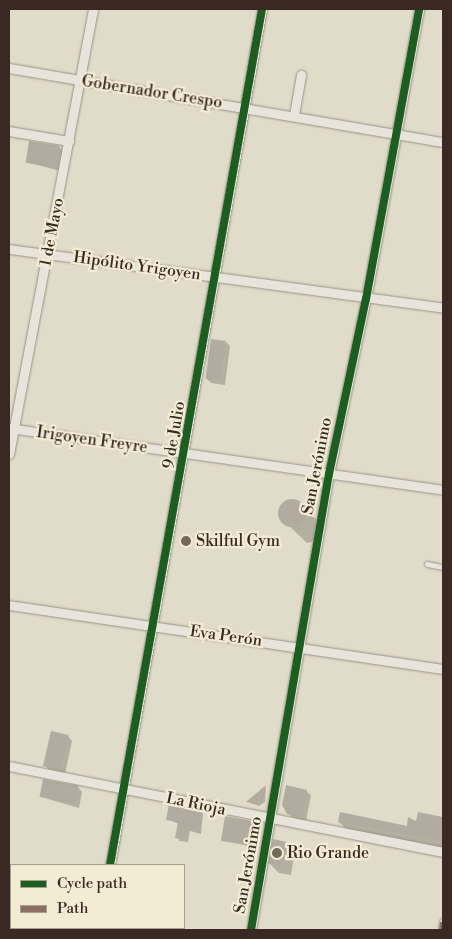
<!DOCTYPE html>
<html>
<head>
<meta charset="utf-8">
<style>
  body { margin:0 }
  #map { position:relative; width:452px; height:939px; overflow:hidden; background:#e1dbc9; font-family:"Libre Bodoni",serif }
  div>[style] { position:absolute }
  .shadow>* { inset:0; background:#0003 }
  .building>* { inset:0; background:#b2aca0; transform-origin:0 0 }
  .round { border-radius:50% }
  .roads { filter:drop-shadow(0 0 1px #989288) drop-shadow(0 0 1px #989288) }
  .service>* { height:4.5px; margin:-2.25px; padding:0 2.25px; transform-origin:2.25px; border-radius:2.25px; background:#e8e4db }
  .pedestrian>* { height:7px; margin:-3.5px; padding:0 3.5px; transform-origin:3.5px; border-radius:3.5px; background:#e8e4db }
  .minor>* { height:9px; margin:-4.5px; padding:0 4.5px; transform-origin:4.5px; border-radius:4.5px; background:#e8e4db }
  .quiet>* { height:6px; margin-top:-3px; transform-origin:0; background:repeating-linear-gradient(90deg,#8d6e63 0 12px,transparent 0 18px) }
  .cycleway>* { height:8px; margin:-4px; padding:0 4px; transform-origin:4px; border-radius:4px; background:#1b5e20 }
  .dots>* { width:14px; height:14px; translate:-50% -50%; box-sizing:border-box; border:2px solid #f2ecd5; border-radius:50% }
  span { translate:-50% -50%; white-space:nowrap; text-align:center; line-height:1.15; -webkit-text-stroke:4.5px #f2ecd5; paint-order:stroke }
  .street-label { font-size:16px; color:#3a2922 }
  .poi-label { font-size:16px; color:#3a2922 }
  .left { translate:0 -50%; text-align:left }
  .frame { position:absolute; inset:0; border:10px solid #3a2922; pointer-events:none }
  .legend { position:absolute; left:10px; top:864px; width:175px; height:65px; box-sizing:border-box; background:#f2ecd5; border:1px solid #a89e8d; margin:0; padding:6px 9px; list-style:none; font-size:15px; color:#3a2922 }
  .legend li { display:flex; align-items:center; gap:10px; height:25px }
  .legend b { width:25px; border:1px solid #a89e8d }
</style>
</head>
<body>
<div id="map">
  <div class="shadow">
    <i style="clip-path:polygon(59px 147px,63px 151px,60px 171px,26px 162px)"></i>
    <i style="clip-path:polygon(226px 342px,230px 346px,225px 385px,211px 383px,207px 379px)"></i>
    <i style="clip-path:polygon(293px 500px,322px 524px,319px 540px,307px 543px,280px 517px,279px 509px)"></i>
    <i style="clip-path:polygon(68px 736px,72px 741px,65px 774px,49px 770px,45px 765px)"></i>
    <i style="clip-path:polygon(78px 787px,82px 792px,79px 808px,41px 797px)"></i>
    <i style="clip-path:polygon(266px 787px,265px 802px,259px 806px,248px 802px)"></i>
    <i style="clip-path:polygon(306px 791px,311px 795px,306px 821px,293px 818px,288px 813px)"></i>
    <i style="clip-path:polygon(203px 813px,201px 834px,190px 831px,188px 842px,179px 841px,179px 824px,167px 819px)"></i>
    <i style="clip-path:polygon(419px 814px,443px 818px,443px 849px,346px 829px,339px 822px,408px 827px,417px 823px)"></i>
    <i style="clip-path:polygon(254px 826px,260px 833px,257px 848px,222px 840px)"></i>
    <i style="clip-path:polygon(286px 843px,295px 851px,291px 875px,279px 873px,270px 864px)"></i>
    <i style="clip-path:polygon(105px 928px,124px 928px,127px 930px,106px 930px)"></i>
  </div>
  <div class="building">
    <i style="left:29px;top:141px;width:31px;height:22px;rotate:9deg"></i>
    <i style="left:211px;top:339px;width:15px;height:40px;rotate:8deg"></i>
    <i class="round" style="left:278px;top:499px;width:28px;height:28px"></i>
    <i style="left:51px;top:731px;width:18px;height:36px;rotate:13deg"></i>
    <i style="left:43px;top:779px;width:36px;height:18px;rotate:11deg"></i>
    <i style="clip-path:polygon(266px 785px,263px 799px,256px 804px,246px 802px)"></i>
    <i style="clip-path:polygon(286px 785px,307px 790px,302px 817px,287px 814px,282px 805px)"></i>
    <i style="clip-path:polygon(169px 804px,203px 811px,199px 832px,187px 829px,185px 840px,175px 838px,178px 822px,166px 820px)"></i>
    <i style="clip-path:polygon(340px 812px,407px 826px,408px 817px,416px 821px,418px 812px,443px 817px,443px 841px,338px 822px)"></i>
    <i style="clip-path:polygon(225px 816px,252px 821px,258px 829px,254px 846px,221px 841px)"></i>
    <i style="left:273px;top:839px;width:14px;height:25px;rotate:12deg"></i>
  </div>
  <div class="roads">
    <div class="service">
      <i style="left:427px;top:564px;width:16px;rotate:11deg"></i>
    </div>
    <div class="pedestrian">
      <i style="left:442px;top:930px;width:8px;rotate:-83deg"></i>
    </div>
    <div class="minor">
      <i style="left:9px;top:68px;width:440px;rotate:9.7deg"></i>
      <i style="left:294px;top:115px;width:41px;rotate:-80.1deg"></i>
      <i style="left:9px;top:131px;width:61px;rotate:9.5deg"></i>
      <i style="left:9px;top:249px;width:438px;rotate:7.7deg"></i>
      <i style="left:9px;top:428px;width:438px;rotate:8.1deg"></i>
      <i style="left:9px;top:454px;width:453px;rotate:-79.3deg"></i>
      <i style="left:9px;top:605px;width:439px;rotate:8.4deg"></i>
      <i style="left:9px;top:766px;width:442px;rotate:11.2deg"></i>
      <i style="left:110px;top:865px;width:869px;rotate:-79.93deg"></i>
      <i style="left:99px;top:930px;width:2px;rotate:-90deg"></i>
      <i style="left:251px;top:930px;width:463px;rotate:-80.3deg"></i>
      <i style="left:329px;top:474px;width:179px;rotate:-78.1deg"></i>
      <i style="left:366px;top:299px;width:295px;rotate:-79.6deg"></i>
    </div>
  </div>
  <div class="quiet">
    <i style="left:442px;top:930px;width:8px;rotate:-83deg"></i>
  </div>
  <div class="cycleway">
    <i style="left:110px;top:865px;width:869px;rotate:-79.93deg"></i>
    <i style="left:251px;top:930px;width:463px;rotate:-80.3deg"></i>
    <i style="left:329px;top:474px;width:179px;rotate:-78.1deg"></i>
    <i style="left:366px;top:299px;width:295px;rotate:-79.6deg"></i>
  </div>
  <div class="dots">
    <i style="left:186px;top:541px;background:#74675c"></i>
    <i style="left:277px;top:853px;background:#74675c"></i>
  </div>
  <div class="street-label">
    <span style="left:152px;top:92px;rotate:9deg">Gobernador Crespo</span>
    <span style="left:52px;top:232px;rotate:-79deg">1 de Mayo</span>
    <span style="left:137px;top:266px;rotate:8deg">Hipólito Yrigoyen</span>
    <span style="left:174px;top:435px;rotate:-80deg">9 de Julio</span>
    <span style="left:92px;top:440px;rotate:8deg">Irigoyen Freyre</span>
    <span style="left:317px;top:466px;rotate:-79deg">San Jerónimo</span>
    <span style="left:226px;top:636px;rotate:8deg">Eva Perón</span>
    <span style="left:196px;top:804px;rotate:12deg">La Rioja</span>
    <span style="left:248px;top:865px;rotate:-80deg">San Jerónimo</span>
  </div>
  <div class="poi-label">
    <span class="left" style="left:196px;top:541px">Skilful Gym</span>
    <span class="left" style="left:287px;top:853px">Rio Grande</span>
  </div>
  <div class="frame"></div>
  <ul class="legend">
  <li><b style="height:6px;background:#1b5e20"></b>Cycle path</li>
  <li><b style="height:6px;background:#8d6e63"></b>Path</li>
  </ul>
</div>
</body>
</html>
